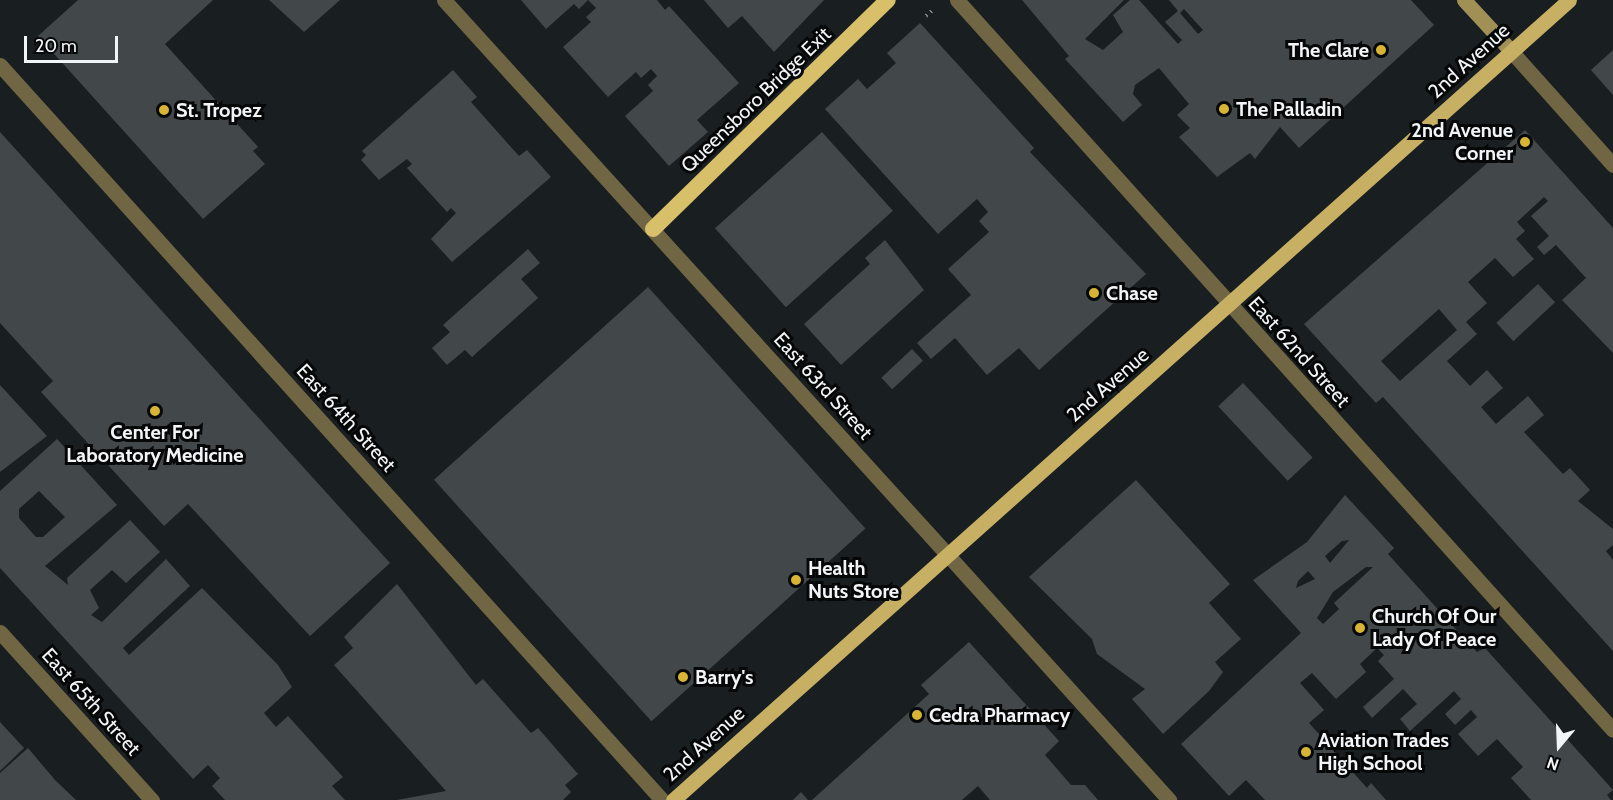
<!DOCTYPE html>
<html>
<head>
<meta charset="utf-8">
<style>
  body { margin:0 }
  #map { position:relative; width:1613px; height:800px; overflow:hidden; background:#191e20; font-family:Cabin,sans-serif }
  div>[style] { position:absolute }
  .building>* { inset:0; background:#42484a; transform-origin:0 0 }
  .path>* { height:4px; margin-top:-2px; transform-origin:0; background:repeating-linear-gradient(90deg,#7f8385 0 1.5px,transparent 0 6px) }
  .minor>* { height:15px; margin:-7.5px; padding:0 7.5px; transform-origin:7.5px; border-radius:7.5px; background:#716643 }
  .tertiary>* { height:15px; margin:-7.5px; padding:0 7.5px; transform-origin:7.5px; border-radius:7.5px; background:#716643 }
  .secondary>* { height:15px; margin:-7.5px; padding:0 7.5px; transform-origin:7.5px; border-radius:7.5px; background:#a19056 }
  .primary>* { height:15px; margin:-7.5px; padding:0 7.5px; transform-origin:7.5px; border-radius:7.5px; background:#c7b064 }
  .trunk>* { height:16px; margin:-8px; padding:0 8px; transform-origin:8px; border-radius:8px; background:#d8bf6a }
  .dots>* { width:16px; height:16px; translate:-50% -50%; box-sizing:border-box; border:3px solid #060808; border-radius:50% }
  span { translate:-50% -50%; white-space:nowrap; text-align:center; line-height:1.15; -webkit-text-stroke:6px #060808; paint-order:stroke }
  .poi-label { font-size:20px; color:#f2f5f7; font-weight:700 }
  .right { translate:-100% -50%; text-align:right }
  .left { translate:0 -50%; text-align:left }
  .street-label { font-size:20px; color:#f2f5f7 }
  .north { position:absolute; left:1529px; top:716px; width:60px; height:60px; -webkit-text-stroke:4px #060808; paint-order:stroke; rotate:199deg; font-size:16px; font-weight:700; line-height:24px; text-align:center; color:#f2f5f7 }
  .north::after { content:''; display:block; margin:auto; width:21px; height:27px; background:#f2f5f7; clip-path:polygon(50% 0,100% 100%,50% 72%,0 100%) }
  .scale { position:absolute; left:24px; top:36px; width:94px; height:27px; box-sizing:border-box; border:3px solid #f2f5f7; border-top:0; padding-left:8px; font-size:18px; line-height:21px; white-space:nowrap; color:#f2f5f7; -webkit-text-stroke:4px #060808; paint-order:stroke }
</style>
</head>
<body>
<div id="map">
  <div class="building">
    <i style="clip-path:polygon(78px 0,213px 0,165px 44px,258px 147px,253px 151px,265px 164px,203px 219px,38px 36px)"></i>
    <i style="clip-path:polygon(269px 0,340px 0,304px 32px)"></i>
    <i style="clip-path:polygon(521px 0,657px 0,665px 10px,669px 6px,739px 83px,697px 120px,708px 132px,669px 166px,625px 116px,653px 91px,648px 85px,657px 76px,651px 69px,641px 78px,636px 72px,608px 97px,563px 47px,591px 22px,586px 17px,596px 8px,588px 0,579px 9px,574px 4px,546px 29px)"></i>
    <i style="clip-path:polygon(704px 0,824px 0,774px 52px,742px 16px,728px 28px)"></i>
    <i style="clip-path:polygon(evenodd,1022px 0,1124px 0,1085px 39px,1103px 50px,1123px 32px,1113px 15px,1130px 0,1139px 0,1178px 44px,1182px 40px,1165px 22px,1178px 11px,1169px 0,1411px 0,1434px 25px,1299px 148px,1280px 127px,1255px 159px,1250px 153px,1217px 177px,1179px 137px,1190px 128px,1177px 115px,1189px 104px,1159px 68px,1135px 85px,1133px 94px,1142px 105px,1123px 122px,1065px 59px,1069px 56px,1022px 0,1184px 9px,1203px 30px,1198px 34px,1180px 13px,1184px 9px)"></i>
    <i style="clip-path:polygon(920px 23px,1034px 148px,1030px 152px,1146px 274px,1039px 370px,1019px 348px,987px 375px,955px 338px,931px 359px,917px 343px,971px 295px,948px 269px,989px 232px,979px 221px,988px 212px,977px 199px,938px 234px,825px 109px,858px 79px,867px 89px,896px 63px,887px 53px)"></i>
    <i style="clip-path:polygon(1613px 50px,1613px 95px,1591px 70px)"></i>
    <i style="clip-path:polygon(453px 70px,477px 97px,471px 102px,519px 156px,527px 150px,551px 177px,452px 262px,431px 239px,456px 213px,451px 208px,447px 212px,407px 168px,412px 164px,407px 159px,379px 180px,361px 160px,366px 155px,362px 151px)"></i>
    <i style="clip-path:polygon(evenodd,1525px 130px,1613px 228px,1613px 353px,1562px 300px,1586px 278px,1556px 245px,1544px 255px,1537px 247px,1549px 236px,1531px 216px,1548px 201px,1544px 197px,1517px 222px,1525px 231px,1516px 239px,1534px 259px,1513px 277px,1495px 258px,1468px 282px,1487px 303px,1466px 322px,1477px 334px,1447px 361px,1470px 386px,1487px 370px,1503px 388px,1481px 407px,1496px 424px,1528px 396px,1544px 415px,1524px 432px,1563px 474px,1570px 468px,1590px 490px,1578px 501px,1613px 529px,1613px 545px,1606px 551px,1613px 560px,1613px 651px,1383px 397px,1376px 403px,1304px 324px,1525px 130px,1439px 309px,1457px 330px,1400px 381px,1381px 361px,1439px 309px)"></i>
    <i style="clip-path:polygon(0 132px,390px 563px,310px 636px,188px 504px,164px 526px,41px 392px,53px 381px,0 323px)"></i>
    <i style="left:822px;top:132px;width:106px;height:144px;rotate:48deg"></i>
    <i style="clip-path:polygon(885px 240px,924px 290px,841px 365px,804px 324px,870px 264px,865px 258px)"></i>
    <i style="clip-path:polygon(528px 249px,540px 263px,521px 279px,538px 298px,472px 357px,465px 350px,447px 365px,432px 348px,450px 332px,443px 325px)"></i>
    <i style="left:1538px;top:284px;width:25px;height:57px;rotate:47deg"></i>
    <i style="left:648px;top:287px;width:325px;height:288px;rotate:48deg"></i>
    <i style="left:912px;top:349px;width:16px;height:42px;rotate:47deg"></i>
    <i style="left:1243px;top:383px;width:102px;height:34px;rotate:47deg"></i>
    <i style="clip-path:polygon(0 385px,47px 436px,0 472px)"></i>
    <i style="clip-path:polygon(evenodd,57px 439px,117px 505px,45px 566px,68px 585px,67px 578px,130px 520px,160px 552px,126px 583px,112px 570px,90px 590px,99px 608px,91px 615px,102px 622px,166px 559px,190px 586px,123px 648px,129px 655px,202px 588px,278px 665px,292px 687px,264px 713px,276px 727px,288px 716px,343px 777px,332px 786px,345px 800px,225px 800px,212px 786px,220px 778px,208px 765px,193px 779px,0 568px,0 491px,57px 439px,39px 491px,65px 517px,43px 537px,36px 537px,19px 518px,19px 509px,39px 491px)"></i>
    <i style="clip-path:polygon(1136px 480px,1230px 584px,1209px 603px,1241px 639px,1215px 662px,1223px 672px,1209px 691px,1163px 734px,1132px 699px,1145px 689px,1097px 654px,1092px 639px,1029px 577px)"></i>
    <i style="clip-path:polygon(evenodd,1345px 495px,1394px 548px,1388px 554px,1453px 626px,1477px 652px,1485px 648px,1613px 790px,1607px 795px,1611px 800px,1531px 800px,1511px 778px,1523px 767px,1497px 739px,1478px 756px,1458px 734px,1477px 717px,1471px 710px,1455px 725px,1445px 714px,1461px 699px,1454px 691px,1410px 731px,1400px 719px,1417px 704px,1403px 689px,1372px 718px,1363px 707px,1394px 679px,1378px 661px,1384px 655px,1377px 648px,1360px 664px,1366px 672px,1336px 699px,1312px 673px,1300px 683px,1324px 710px,1309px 723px,1367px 788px,1371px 783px,1386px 800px,1265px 800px,1246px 780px,1229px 796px,1181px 744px,1301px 633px,1253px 580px,1307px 542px,1345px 495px,1349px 540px,1330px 563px,1325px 556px,1342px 541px,1349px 540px,1345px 495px,1366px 567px,1373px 567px,1334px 603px,1339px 609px,1323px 624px,1317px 618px,1333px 592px,1366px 567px,1345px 495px,1308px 571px,1315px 579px,1296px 588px,1298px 581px,1308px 571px)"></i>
    <i style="clip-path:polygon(397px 584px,476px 685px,483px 679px,531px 733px,538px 728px,578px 774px,565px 785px,571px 792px,563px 800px,397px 800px,446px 791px,334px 665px,353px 648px,344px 637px)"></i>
    <i style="clip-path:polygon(969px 642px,1059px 741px,1045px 755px,1071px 785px,1085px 785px,1098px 800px,990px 800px,978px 786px,962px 800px,812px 800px,929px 694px,921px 685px)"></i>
    <i style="clip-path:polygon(0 722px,24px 748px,0 771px)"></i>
    <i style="clip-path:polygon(28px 748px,55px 780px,76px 800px,0 800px,0 773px)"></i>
    <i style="clip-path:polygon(801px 792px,808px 800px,793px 800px)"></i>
  </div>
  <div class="path">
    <i style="left:926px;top:16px;width:11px;rotate:-41deg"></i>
  </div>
  <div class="minor">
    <i style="left:957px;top:0;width:981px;rotate:48.06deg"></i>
    <i style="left:1511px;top:51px;width:153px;rotate:48.2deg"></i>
    <i style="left:0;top:65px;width:989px;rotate:47.99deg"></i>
    <i style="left:946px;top:553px;width:333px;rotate:47.9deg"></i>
  </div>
  <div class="tertiary">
    <i style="left:444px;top:0;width:747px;rotate:47.77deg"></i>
    <i style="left:0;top:632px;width:227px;rotate:47.9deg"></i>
  </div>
  <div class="secondary">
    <i style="left:1464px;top:0;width:69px;rotate:47.3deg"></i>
  </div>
  <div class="primary">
    <i style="left:673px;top:800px;width:1201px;rotate:-41.76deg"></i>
  </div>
  <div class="trunk">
    <i style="left:653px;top:229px;width:328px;rotate:-44.3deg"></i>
  </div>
  <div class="dots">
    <i style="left:1381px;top:50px;background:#d7b434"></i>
    <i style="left:1224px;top:109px;background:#d7b434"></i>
    <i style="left:164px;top:110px;background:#d7b434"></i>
    <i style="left:1525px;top:142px;background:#d7b434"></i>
    <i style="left:1094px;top:293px;background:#d7b434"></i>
    <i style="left:155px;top:411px;background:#d7b434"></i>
    <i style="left:796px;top:580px;background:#d7b434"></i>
    <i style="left:1360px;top:628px;background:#d7b434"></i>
    <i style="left:683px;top:677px;background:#d7b434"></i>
    <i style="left:917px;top:715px;background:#d7b434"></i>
    <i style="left:1306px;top:752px;background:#d7b434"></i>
  </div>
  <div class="poi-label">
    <span class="right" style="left:1369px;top:50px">The Clare</span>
    <span class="left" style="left:1236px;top:109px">The Palladin</span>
    <span class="left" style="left:176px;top:110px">St. Tropez</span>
    <span class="right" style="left:1513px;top:142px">2nd Avenue<br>Corner</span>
    <span class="left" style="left:1106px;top:293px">Chase</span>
    <span style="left:155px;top:444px">Center For<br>Laboratory Medicine</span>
    <span class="left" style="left:808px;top:580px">Health<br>Nuts Store</span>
    <span class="left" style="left:1372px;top:628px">Church Of Our<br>Lady Of Peace</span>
    <span class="left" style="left:695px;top:677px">Barry's</span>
    <span class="left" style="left:929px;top:715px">Cedra Pharmacy</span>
    <span class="left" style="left:1318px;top:752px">Aviation Trades<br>High School</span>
  </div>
  <div class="street-label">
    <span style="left:1469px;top:61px;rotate:-42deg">2nd Avenue</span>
    <span style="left:756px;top:100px;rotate:-44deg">Queensboro Bridge Exit</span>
    <span style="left:1299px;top:352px;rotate:48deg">East 62nd Street</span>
    <span style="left:1108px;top:385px;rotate:-41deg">2nd Avenue</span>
    <span style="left:823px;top:386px;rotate:48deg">East 63rd Street</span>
    <span style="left:346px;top:418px;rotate:48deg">East 64th Street</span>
    <span style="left:91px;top:702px;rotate:48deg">East 65th Street</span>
    <span style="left:704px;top:744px;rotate:-42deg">2nd Avenue</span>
  </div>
  <div class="north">N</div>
  <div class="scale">20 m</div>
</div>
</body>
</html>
